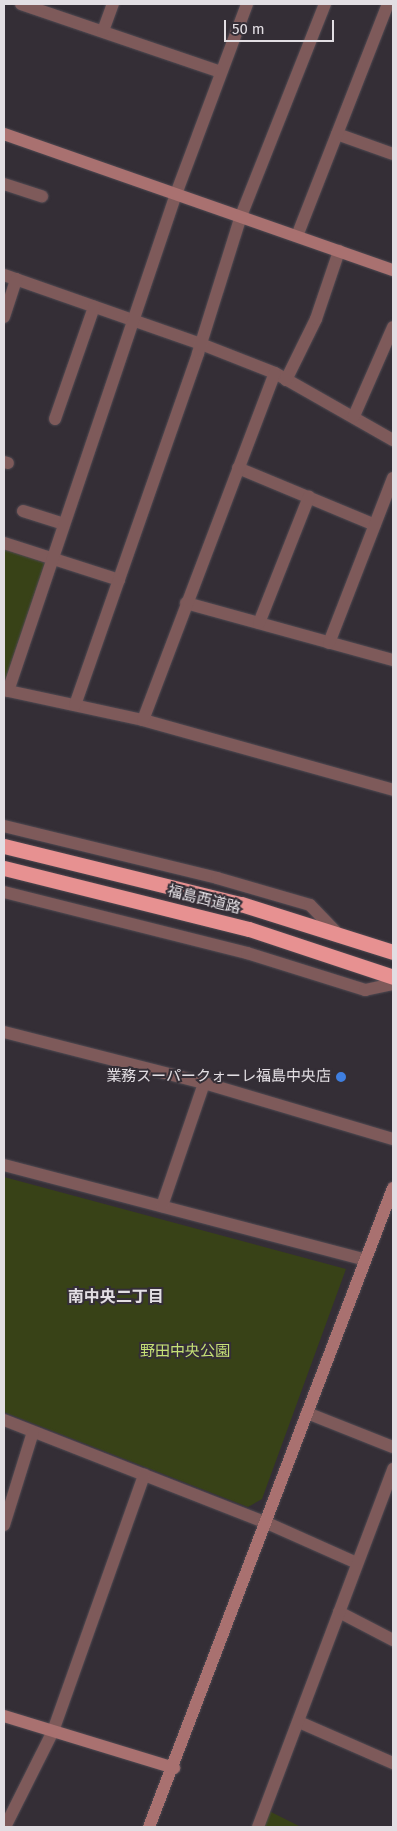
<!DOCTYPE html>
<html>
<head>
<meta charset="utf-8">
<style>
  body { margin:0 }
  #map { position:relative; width:397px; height:1831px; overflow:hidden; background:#342e36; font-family:"Fira Sans","Noto Sans JP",sans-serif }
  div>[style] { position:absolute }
  .green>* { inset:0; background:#384217 }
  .roads { filter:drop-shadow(0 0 1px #504a52) drop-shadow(0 0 1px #504a52) }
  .street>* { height:12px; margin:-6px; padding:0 6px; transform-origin:6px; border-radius:6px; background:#7e5a5a }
  .secondary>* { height:12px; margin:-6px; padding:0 6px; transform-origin:6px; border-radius:6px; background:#a97170 }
  .highway>* { height:15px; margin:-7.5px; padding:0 7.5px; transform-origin:7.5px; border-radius:7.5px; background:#e79191 }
  .dots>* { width:14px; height:14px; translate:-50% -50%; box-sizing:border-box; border:2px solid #342e36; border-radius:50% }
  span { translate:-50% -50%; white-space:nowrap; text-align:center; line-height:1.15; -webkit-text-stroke:4px #342e36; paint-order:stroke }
  .street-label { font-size:15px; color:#e2dee3 }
  .poi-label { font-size:15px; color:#e2dee3 }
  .right { translate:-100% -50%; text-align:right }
  .park-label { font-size:15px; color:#c5e076 }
  .neighbourhood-label { font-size:16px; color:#e2dee3; font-weight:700 }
  .frame { position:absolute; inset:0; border:5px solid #e2dee3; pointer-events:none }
  .scale { position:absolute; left:224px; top:20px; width:110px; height:22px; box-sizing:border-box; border:2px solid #e2dee3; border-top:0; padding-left:6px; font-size:15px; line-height:18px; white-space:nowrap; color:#e2dee3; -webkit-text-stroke:4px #342e36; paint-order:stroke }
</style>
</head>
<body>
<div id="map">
  <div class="green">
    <i style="clip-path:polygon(4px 549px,45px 563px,5px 681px,4px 681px)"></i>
    <i style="clip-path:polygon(4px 1177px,346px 1269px,262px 1499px,248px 1507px,4px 1412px)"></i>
    <i style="clip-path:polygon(269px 1811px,301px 1827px,262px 1827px)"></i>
  </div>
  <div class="roads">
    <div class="street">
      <i style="left:21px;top:4px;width:211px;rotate:18.8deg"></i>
      <i style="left:103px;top:31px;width:29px;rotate:-70deg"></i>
      <i style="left:337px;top:134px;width:59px;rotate:19.7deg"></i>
      <i style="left:4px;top:184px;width:40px;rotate:18deg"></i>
      <i style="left:297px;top:236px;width:249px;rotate:-68.6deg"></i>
      <i style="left:4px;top:275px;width:209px;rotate:19.3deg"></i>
      <i style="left:201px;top:344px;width:79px;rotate:21.4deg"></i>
      <i style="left:275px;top:373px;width:136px;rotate:29.6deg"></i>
      <i style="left:4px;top:317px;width:40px;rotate:-72deg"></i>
      <i style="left:286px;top:380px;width:68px;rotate:-63.8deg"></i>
      <i style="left:316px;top:319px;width:72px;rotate:-71.3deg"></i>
      <i style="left:354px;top:416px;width:97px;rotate:-66.3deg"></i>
      <i style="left:55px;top:419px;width:119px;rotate:-70.8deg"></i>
      <i style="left:4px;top:462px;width:4px;rotate:14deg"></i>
      <i style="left:238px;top:468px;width:148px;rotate:22.6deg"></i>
      <i style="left:23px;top:511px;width:43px;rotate:17.6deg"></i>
      <i style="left:4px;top:543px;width:121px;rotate:17.8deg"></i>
      <i style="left:186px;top:603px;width:215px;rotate:15.4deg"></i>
      <i style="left:259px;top:623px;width:136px;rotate:-68.4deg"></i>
      <i style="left:329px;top:643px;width:177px;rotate:-68.8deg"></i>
      <i style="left:4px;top:690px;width:142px;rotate:12.2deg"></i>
      <i style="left:143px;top:720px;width:260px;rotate:15.6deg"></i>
      <i style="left:8px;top:691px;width:525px;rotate:-71.32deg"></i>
      <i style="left:176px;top:194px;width:203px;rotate:-69.5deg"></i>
      <i style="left:75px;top:705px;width:373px;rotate:-70.7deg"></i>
      <i style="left:198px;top:353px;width:144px;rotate:-72.6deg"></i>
      <i style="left:241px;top:216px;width:228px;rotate:-68.4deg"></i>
      <i style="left:143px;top:720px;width:371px;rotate:-69.2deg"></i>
      <i style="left:4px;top:826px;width:219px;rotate:13.7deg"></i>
      <i style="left:217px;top:878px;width:97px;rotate:16.2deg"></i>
      <i style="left:310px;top:905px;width:42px;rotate:46deg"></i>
      <i style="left:4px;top:892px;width:251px;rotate:14.1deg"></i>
      <i style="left:247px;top:953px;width:124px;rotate:17.4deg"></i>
      <i style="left:365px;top:990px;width:29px;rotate:-12deg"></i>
      <i style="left:4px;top:1032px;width:206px;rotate:14.3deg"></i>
      <i style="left:204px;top:1083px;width:197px;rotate:16.5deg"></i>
      <i style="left:4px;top:1165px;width:373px;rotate:14.7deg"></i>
      <i style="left:162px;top:1206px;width:130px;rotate:-71.1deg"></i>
      <i style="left:307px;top:1413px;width:92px;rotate:21.6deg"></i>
      <i style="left:4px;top:1420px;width:282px;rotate:21.4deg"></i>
      <i style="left:267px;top:1523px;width:98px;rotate:24deg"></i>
      <i style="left:4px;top:1525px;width:97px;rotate:-72.7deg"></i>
      <i style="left:339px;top:1612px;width:61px;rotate:27.4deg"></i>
      <i style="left:299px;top:1722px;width:103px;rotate:23.6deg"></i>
      <i style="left:5px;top:1827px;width:107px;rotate:-63.4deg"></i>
      <i style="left:53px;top:1731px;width:272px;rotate:-70.4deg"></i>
      <i style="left:258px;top:1827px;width:383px;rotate:-69.3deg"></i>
    </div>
    <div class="secondary">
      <i style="left:4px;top:134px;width:412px;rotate:19.3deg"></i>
      <i style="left:4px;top:1716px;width:178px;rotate:17deg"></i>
      <i style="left:149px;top:1827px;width:684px;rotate:-69.1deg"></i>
    </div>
    <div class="highway">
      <i style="left:4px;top:846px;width:244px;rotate:13.8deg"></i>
      <i style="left:241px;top:904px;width:159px;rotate:17.5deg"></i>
      <i style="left:4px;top:868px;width:252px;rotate:14deg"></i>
      <i style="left:249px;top:929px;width:152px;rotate:18.4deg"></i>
    </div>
  </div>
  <div class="dots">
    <i style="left:341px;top:1077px;background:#3f7fe0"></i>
  </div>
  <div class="street-label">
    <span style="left:204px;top:900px;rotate:14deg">福島西道路</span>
  </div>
  <div class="poi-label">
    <span class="right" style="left:331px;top:1077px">業務スーパークォーレ福島中央店</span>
  </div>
  <div class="park-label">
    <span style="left:185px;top:1352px">野田中央公園</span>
  </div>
  <div class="neighbourhood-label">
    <span style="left:116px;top:1297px">南中央二丁目</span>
  </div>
  <div class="frame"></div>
  <div class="scale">50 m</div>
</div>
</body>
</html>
